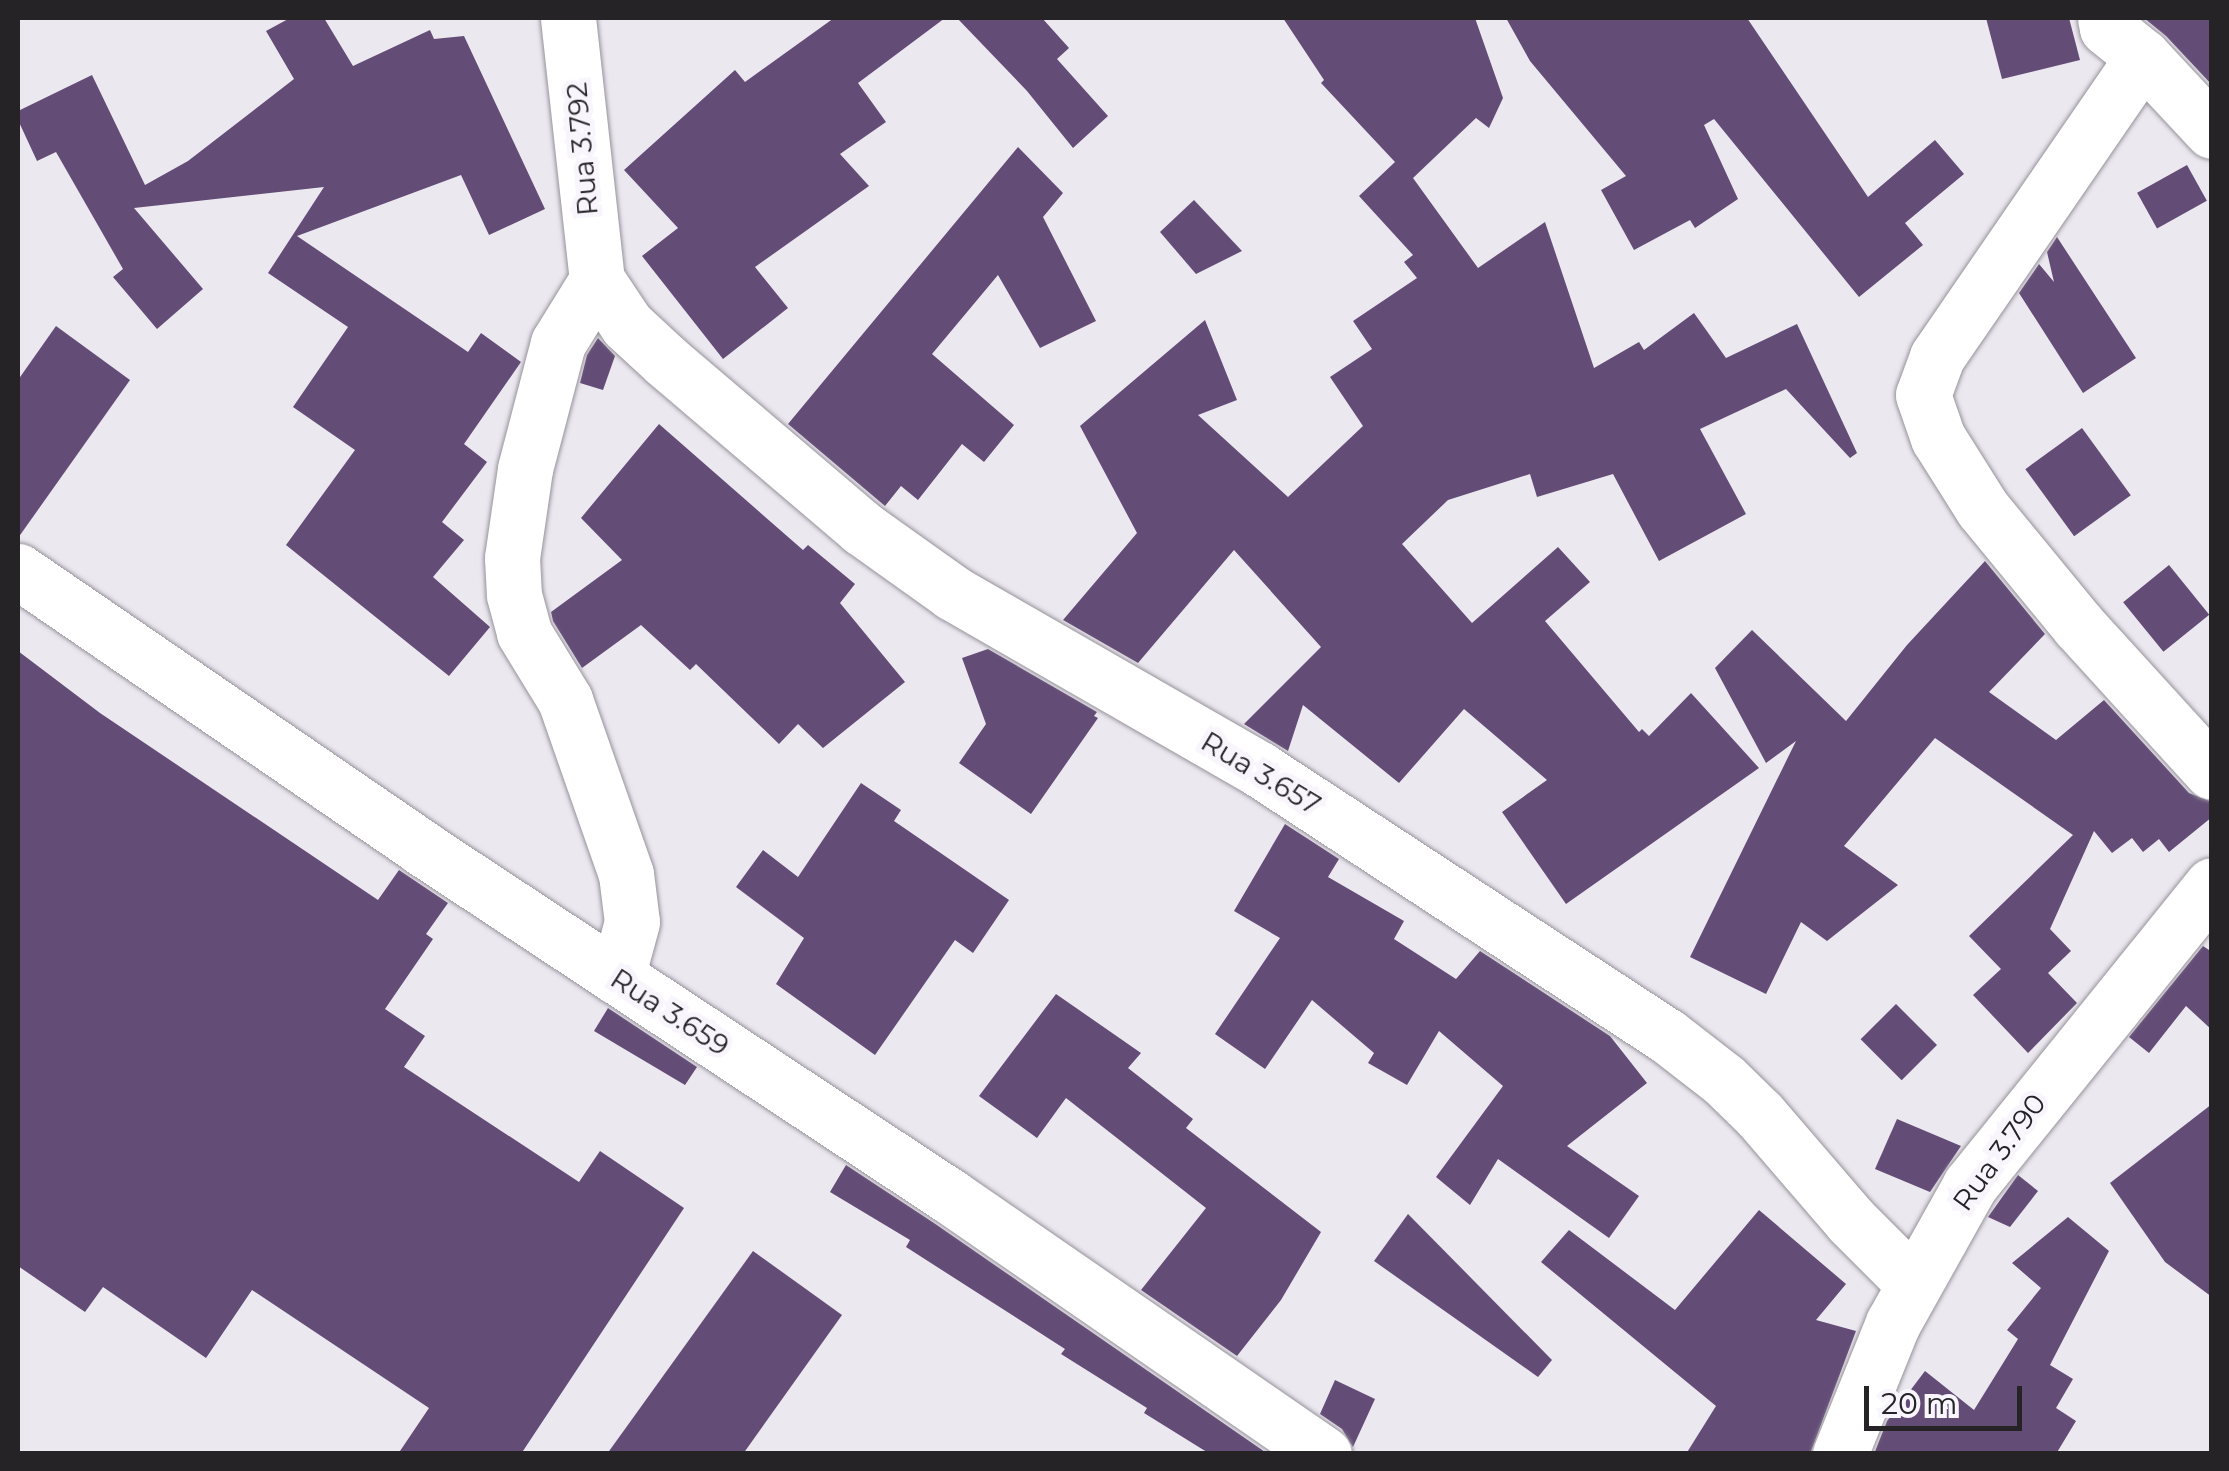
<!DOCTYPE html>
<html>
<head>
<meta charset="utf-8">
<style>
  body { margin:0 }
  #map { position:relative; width:2229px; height:1471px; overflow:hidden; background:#ece8f0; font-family:Montserrat,sans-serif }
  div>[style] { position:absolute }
  .building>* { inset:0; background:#634c76; transform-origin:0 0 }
  .roads { filter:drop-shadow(0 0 2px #96929a) drop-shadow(0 0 2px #96929a) }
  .minor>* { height:55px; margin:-27.5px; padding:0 27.5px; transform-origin:27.5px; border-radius:27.5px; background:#fff }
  span { translate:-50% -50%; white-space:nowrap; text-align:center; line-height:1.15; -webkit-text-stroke:10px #f9f5fd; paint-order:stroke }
  .street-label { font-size:28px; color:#252326 }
  .frame { position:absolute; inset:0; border:20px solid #252326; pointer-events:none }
  .scale { position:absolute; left:1864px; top:1386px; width:158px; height:45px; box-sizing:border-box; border:5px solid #252326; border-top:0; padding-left:12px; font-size:30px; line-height:35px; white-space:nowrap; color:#252326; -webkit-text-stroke:8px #f9f5fd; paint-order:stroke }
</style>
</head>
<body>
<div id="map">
  <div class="building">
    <i style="clip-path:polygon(290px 18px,324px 18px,353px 66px,430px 30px,434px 39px,464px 36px,545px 209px,489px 235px,461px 175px,297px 236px,468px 352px,481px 333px,521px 362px,464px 444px,487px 462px,442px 522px,464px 540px,433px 577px,490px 627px,449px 676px,286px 545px,355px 450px,293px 407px,348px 327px,268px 273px,324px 187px,134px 208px,203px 289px,157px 329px,113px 277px,123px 269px,56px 152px,37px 161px,18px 120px,18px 111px,92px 75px,145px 185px,188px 161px,294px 79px,266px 31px)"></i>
    <i style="clip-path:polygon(834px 18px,945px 18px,858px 83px,886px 122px,840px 154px,869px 186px,755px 267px,788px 308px,723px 359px,642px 256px,678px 228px,624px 170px,735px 70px,745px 82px)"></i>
    <i style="clip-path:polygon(957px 18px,1042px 18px,1069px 48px,1057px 59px,1108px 116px,1073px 148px,1027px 91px)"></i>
    <i style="clip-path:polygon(1283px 18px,1475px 18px,1503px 98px,1489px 128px,1476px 118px,1413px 178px,1478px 268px,1545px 222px,1594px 368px,1639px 342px,1644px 350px,1694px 313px,1726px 358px,1797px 324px,1857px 453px,1850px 458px,1786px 389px,1700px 429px,1746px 514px,1659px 561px,1613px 474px,1537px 497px,1530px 474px,1448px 500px,1402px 544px,1472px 623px,1558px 547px,1590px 582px,1545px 621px,1639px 732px,1642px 729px,1649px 736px,1691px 693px,1759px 768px,1566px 904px,1502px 812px,1547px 780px,1464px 709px,1399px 783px,1303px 705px,1288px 751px,1244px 724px,1321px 647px,1234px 550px,1138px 663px,1063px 620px,1137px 533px,1080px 426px,1205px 320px,1237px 400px,1198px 415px,1288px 497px,1363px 426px,1330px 377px,1372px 349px,1353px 321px,1417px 278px,1404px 262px,1413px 255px,1359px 196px,1395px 162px,1321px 83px,1324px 80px)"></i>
    <i style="clip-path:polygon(1506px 18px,1747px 18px,1868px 197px,1935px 140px,1964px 174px,1905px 223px,1923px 245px,1859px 297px,1714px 119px,1704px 125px,1738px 199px,1695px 228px,1690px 220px,1634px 250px,1601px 190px,1626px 176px,1530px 61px)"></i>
    <i style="clip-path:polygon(1986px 18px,2069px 18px,2080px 60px,2002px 79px)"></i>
    <i style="clip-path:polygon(2144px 18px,2212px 18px,2212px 85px,2166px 36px)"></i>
    <i style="clip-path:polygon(1018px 147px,1063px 193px,1043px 217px,1096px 321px,1040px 348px,998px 275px,932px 354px,1014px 425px,984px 462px,962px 444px,918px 500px,901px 486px,885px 506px,788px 424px)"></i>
    <i style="left:2187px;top:165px;width:41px;height:57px;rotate:61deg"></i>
    <i style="clip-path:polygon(1194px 200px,1242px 251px,1196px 274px,1160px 232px)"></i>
    <i style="clip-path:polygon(2057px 237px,2136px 358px,2083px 393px,2019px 293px,2039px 264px,2054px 282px,2047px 252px)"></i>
    <i style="clip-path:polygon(56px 326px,130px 380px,18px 538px,18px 380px)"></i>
    <i style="clip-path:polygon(598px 338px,615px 356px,603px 390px,580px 383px,587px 355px)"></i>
    <i style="clip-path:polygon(659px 424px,803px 550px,808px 545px,855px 584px,840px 603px,905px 682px,823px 748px,798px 724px,779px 744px,696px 664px,690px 670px,641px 625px,582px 668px,553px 621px,551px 612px,622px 560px,581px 518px)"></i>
    <i style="left:2082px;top:428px;width:83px;height:70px;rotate:54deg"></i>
    <i style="clip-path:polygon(1985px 561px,2045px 634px,1989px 692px,2056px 740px,2104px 700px,2189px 793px,2212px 802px,2212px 817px,2169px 852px,2159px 839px,2143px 852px,2132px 838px,2112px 853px,2094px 831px,2050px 929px,2071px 951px,2048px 973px,2077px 1003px,2028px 1053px,1973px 995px,2001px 969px,1969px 936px,2073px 835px,1935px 738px,1844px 846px,1898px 885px,1827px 941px,1801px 922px,1766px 994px,1690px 957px,1796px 741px,1766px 763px,1715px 668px,1752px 630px,1846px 721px,1907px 645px)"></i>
    <i style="left:2169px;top:565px;width:64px;height:59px;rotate:51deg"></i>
    <i style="clip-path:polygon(988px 649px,1097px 712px,1094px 716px,1098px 718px,1031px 814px,959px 763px,986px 724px,962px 658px)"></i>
    <i style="clip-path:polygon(18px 651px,100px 713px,378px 900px,399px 870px,448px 903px,426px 934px,433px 939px,385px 1009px,425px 1036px,404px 1067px,579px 1182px,600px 1151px,684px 1208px,521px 1454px,398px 1454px,429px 1408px,252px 1290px,206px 1358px,103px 1287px,85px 1312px,18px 1266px)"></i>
    <i style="clip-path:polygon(861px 783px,901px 810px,894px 821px,1009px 900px,973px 953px,955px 940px,875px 1055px,776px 984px,804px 938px,736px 887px,763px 850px,798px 877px)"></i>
    <i style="clip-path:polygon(1285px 824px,1339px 859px,1328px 877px,1404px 921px,1394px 939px,1456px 979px,1480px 951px,1610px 1036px,1647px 1083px,1567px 1146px,1639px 1196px,1609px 1238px,1498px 1159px,1470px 1205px,1436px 1177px,1503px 1086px,1439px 1031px,1407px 1085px,1368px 1063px,1374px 1053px,1312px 1000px,1265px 1069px,1215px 1034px,1280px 938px,1234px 911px)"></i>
    <i style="clip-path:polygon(2203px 946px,2212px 952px,2212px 1030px,2186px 1006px,2149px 1053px,2129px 1037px)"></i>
    <i style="clip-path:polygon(1056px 994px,1141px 1053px,1128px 1068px,1193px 1119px,1186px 1128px,1321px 1232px,1281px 1300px,1237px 1356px,1141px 1290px,1206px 1208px,1066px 1098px,1037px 1138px,979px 1096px)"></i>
    <i style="left:1896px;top:1004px;width:58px;height:50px;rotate:45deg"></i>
    <i style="clip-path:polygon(608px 1008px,697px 1067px,685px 1085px,594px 1031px)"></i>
    <i style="clip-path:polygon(2212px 1104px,2212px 1297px,2165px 1262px,2110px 1183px)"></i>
    <i style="clip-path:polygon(1897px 1119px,1961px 1146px,1930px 1192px,1875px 1169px)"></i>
    <i style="clip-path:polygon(846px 1165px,934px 1223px,1268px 1454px,1210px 1454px,1144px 1413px,1147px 1408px,1061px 1354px,1065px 1349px,906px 1247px,910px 1240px,830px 1192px)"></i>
    <i style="clip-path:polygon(2018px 1175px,2038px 1191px,2010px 1227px,1988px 1217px)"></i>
    <i style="clip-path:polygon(1759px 1210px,1846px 1284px,1816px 1320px,1856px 1331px,1810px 1454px,1686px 1454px,1716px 1406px,1541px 1262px,1569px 1230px,1675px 1310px)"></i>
    <i style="clip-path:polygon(1408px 1214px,1552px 1360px,1538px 1377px,1374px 1261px)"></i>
    <i style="clip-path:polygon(2068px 1217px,2109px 1251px,2050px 1365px,2073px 1379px,2056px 1408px,2076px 1421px,2056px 1454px,1874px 1454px,1887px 1421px,1925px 1371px,1974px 1410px,2018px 1339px,2007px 1330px,2041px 1288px,2012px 1263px)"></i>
    <i style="clip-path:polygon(753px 1251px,842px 1315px,743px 1454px,607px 1454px)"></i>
    <i style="clip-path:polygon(1335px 1380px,1375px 1399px,1353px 1447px,1342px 1429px,1320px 1414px)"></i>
  </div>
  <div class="roads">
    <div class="minor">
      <i style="left:568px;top:18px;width:264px;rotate:83.7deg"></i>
      <i style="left:597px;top:280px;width:54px;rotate:56.3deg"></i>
      <i style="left:627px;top:325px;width:54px;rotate:42.8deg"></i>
      <i style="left:667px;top:362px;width:256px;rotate:40.4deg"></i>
      <i style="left:862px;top:528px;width:112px;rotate:35.5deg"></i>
      <i style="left:953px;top:593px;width:353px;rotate:29.9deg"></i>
      <i style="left:1259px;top:769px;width:486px;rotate:33.2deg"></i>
      <i style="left:1666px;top:1035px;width:73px;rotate:37.8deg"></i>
      <i style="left:1724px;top:1080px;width:49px;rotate:44.2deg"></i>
      <i style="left:1759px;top:1114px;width:141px;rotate:49.3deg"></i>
      <i style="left:1851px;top:1221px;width:88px;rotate:45deg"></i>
      <i style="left:2105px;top:18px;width:10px;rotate:79deg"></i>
      <i style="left:2107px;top:28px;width:46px;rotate:38.9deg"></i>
      <i style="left:2143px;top:57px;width:364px;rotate:124.5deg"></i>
      <i style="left:1937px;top:357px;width:40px;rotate:110.2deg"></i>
      <i style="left:1923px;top:395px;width:46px;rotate:70.8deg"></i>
      <i style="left:1938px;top:438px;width:83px;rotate:57.8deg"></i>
      <i style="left:1982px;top:508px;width:153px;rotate:50.6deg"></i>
      <i style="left:2079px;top:626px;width:197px;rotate:47.7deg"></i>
      <i style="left:2143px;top:57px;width:101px;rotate:47deg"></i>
      <i style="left:597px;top:280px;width:74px;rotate:121.8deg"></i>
      <i style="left:558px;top:343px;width:130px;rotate:104.7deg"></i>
      <i style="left:525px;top:469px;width:90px;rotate:98.3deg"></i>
      <i style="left:512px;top:558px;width:37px;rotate:87deg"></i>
      <i style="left:514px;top:595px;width:39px;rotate:75deg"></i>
      <i style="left:524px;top:633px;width:79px;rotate:58.5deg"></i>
      <i style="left:565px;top:700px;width:184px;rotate:70.7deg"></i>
      <i style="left:626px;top:874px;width:48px;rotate:82.9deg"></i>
      <i style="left:632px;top:922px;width:57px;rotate:105.3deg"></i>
      <i style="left:18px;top:571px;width:490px;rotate:34.4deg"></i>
      <i style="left:422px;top:848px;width:634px;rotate:33.41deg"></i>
      <i style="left:951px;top:1197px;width:453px;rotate:34.6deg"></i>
      <i style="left:1840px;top:1454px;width:141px;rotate:-68deg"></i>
      <i style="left:1893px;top:1323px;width:158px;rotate:-60.8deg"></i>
      <i style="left:1970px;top:1185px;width:385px;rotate:-51.1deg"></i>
    </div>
  </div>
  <div class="street-label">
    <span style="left:582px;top:149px;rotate:-95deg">Rua 3.792</span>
    <span style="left:1261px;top:773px;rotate:31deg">Rua 3.657</span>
    <span style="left:670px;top:1012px;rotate:33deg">Rua 3.659</span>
    <span style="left:1999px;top:1152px;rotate:-54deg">Rua 3.790</span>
  </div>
  <div class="frame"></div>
  <div class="scale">20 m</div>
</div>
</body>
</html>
